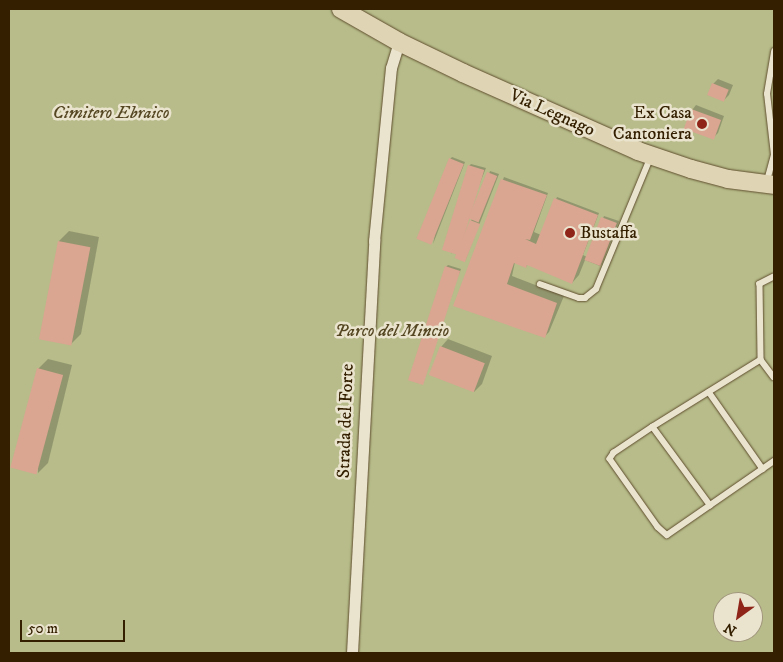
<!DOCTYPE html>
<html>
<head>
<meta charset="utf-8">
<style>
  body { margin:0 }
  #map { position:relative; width:783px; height:662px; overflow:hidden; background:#dfd5b5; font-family:"IM FELL DW Pica",serif }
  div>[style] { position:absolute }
  .green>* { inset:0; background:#b7bc8a }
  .shadow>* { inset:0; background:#0003 }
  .building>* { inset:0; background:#daa591; transform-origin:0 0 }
  .roads { filter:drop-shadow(0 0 1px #5f4d2d) drop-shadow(0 0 1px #5f4d2d) }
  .lane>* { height:5.5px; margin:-2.75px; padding:0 2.75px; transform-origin:2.75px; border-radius:2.75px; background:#eae4cf }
  .street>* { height:11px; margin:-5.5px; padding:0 5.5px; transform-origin:5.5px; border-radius:5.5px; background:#eae4cf }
  .primary>* { height:18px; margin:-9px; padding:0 9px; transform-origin:9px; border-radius:9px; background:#dfd5b5 }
  .dots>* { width:14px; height:14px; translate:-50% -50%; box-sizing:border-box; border:2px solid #eae4cf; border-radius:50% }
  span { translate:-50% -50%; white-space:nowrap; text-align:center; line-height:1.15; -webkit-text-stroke:5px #eae4cf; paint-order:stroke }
  .park-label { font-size:18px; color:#554722; font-style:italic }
  .street-label { font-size:18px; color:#342000 }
  .poi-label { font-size:18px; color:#342000 }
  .right { translate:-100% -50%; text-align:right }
  .left { translate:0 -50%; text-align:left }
  .frame { position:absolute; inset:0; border:10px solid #342000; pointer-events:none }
  .north { position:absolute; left:713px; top:592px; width:50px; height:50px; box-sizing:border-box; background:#eae4cf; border:1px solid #a1967c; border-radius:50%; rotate:212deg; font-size:14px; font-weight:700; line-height:20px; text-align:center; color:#342000 }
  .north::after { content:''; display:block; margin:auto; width:18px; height:22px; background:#8f2418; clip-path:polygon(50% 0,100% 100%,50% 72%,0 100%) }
  .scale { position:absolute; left:20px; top:620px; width:105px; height:22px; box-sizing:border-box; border:2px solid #342000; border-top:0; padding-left:6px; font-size:15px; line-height:18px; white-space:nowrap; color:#342000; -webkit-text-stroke:4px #eae4cf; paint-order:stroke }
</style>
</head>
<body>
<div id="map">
  <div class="green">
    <i style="clip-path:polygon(evenodd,9px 9px,774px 9px,774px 653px,9px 653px,9px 9px,723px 602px,753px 602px,753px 632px,723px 632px,723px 602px)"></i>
  </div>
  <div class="shadow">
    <i style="clip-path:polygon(718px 79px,733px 85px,729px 95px,724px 100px,713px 84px)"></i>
    <i style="clip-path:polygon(696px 105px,724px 116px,718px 133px,713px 138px,692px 110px)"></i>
    <i style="clip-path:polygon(452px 157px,465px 162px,433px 244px,450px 159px)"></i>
    <i style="clip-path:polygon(471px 164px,486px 168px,451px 254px,469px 166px)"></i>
    <i style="clip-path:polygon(490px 171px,499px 174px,465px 261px,471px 221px)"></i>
    <i style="clip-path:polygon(504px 177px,548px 193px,534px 232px,541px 235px,557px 197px,599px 213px,583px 255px,587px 257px,604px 216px,619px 221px,602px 264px,600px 266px,585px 260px,579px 275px,572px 283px,528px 264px,526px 267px,515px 262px,512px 276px,564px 296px,549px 332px,544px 337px,471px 260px)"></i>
    <i style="clip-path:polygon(69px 231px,99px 237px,81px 334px,71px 344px,59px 241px)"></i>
    <i style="clip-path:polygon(448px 265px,461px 269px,415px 382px,446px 267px)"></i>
    <i style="clip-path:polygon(448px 339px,492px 356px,482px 384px,474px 392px,441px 347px)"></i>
    <i style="clip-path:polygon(48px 359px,72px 365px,48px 463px,38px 473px,38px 369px)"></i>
  </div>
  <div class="building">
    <i style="left:712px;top:83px;width:18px;height:13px;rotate:22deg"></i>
    <i style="left:691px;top:109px;width:32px;height:21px;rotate:20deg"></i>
    <i style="left:449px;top:158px;width:16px;height:87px;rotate:22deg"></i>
    <i style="left:468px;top:165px;width:17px;height:89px;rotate:17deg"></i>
    <i style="left:487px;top:172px;width:11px;height:50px;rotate:22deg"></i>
    <i style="clip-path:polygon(501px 179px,547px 195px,530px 240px,525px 239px,536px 244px,554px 198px,598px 215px,572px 284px,527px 265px,526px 268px,514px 263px,507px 284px,557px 303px,545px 338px,453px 306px)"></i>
    <i style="left:601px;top:217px;width:17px;height:46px;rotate:21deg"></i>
    <i style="left:470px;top:220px;width:11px;height:41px;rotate:22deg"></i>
    <i style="left:58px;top:241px;width:33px;height:100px;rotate:11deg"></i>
    <i style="left:445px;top:266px;width:16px;height:120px;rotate:18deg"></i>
    <i style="left:440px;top:346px;width:48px;height:31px;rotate:21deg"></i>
    <i style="left:37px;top:368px;width:27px;height:103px;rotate:15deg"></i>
  </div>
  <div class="roads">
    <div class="lane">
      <i style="left:774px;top:155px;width:61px;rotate:-96.5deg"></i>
      <i style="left:767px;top:94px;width:43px;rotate:-80.5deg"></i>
      <i style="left:767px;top:181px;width:27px;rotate:-75deg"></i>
      <i style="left:774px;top:277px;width:16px;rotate:153deg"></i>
      <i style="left:760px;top:284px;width:76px;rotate:89.2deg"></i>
      <i style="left:761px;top:360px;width:127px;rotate:148.2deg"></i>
      <i style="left:653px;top:427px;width:47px;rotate:146.3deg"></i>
      <i style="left:614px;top:453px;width:7px;rotate:124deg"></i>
      <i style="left:610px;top:459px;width:83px;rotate:54.8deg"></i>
      <i style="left:658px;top:527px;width:12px;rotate:42deg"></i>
      <i style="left:667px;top:535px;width:130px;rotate:-34.7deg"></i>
      <i style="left:540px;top:284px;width:41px;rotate:19.7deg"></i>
      <i style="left:579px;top:298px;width:6px"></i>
      <i style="left:585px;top:298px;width:14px;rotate:-39deg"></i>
      <i style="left:596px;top:289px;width:144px;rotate:-67.5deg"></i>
      <i style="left:761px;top:360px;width:21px;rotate:53deg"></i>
      <i style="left:709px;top:392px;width:94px;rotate:55deg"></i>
      <i style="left:653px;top:427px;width:97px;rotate:53.8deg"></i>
    </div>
    <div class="street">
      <i style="left:352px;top:653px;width:413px;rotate:-86.9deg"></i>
      <i style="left:374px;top:241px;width:174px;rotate:-84.4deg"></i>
      <i style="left:391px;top:68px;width:27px;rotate:-73deg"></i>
    </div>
    <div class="primary">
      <i style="left:341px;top:9px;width:67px;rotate:29.6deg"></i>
      <i style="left:399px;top:42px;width:71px;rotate:25.8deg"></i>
      <i style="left:463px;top:73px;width:192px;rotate:24deg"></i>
      <i style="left:638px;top:151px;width:56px;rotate:18.8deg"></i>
      <i style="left:691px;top:169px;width:38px;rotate:15deg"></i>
      <i style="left:728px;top:179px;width:46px;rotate:7.4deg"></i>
    </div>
  </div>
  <div class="dots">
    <i style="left:702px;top:124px;background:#8f2418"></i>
    <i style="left:570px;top:233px;background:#8f2418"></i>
  </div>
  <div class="park-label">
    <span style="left:111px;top:113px">Cimitero Ebraico</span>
    <span style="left:392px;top:331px">Parco del Mincio</span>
  </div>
  <div class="street-label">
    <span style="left:552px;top:113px;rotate:24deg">Via Legnago</span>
    <span style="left:346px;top:421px;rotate:-88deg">Strada del Forte</span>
  </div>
  <div class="poi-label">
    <span class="right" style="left:692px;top:124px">Ex Casa<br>Cantoniera</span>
    <span class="left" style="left:580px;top:233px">Bustaffa</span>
  </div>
  <div class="frame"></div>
  <div class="north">N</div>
  <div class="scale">50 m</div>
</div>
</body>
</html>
